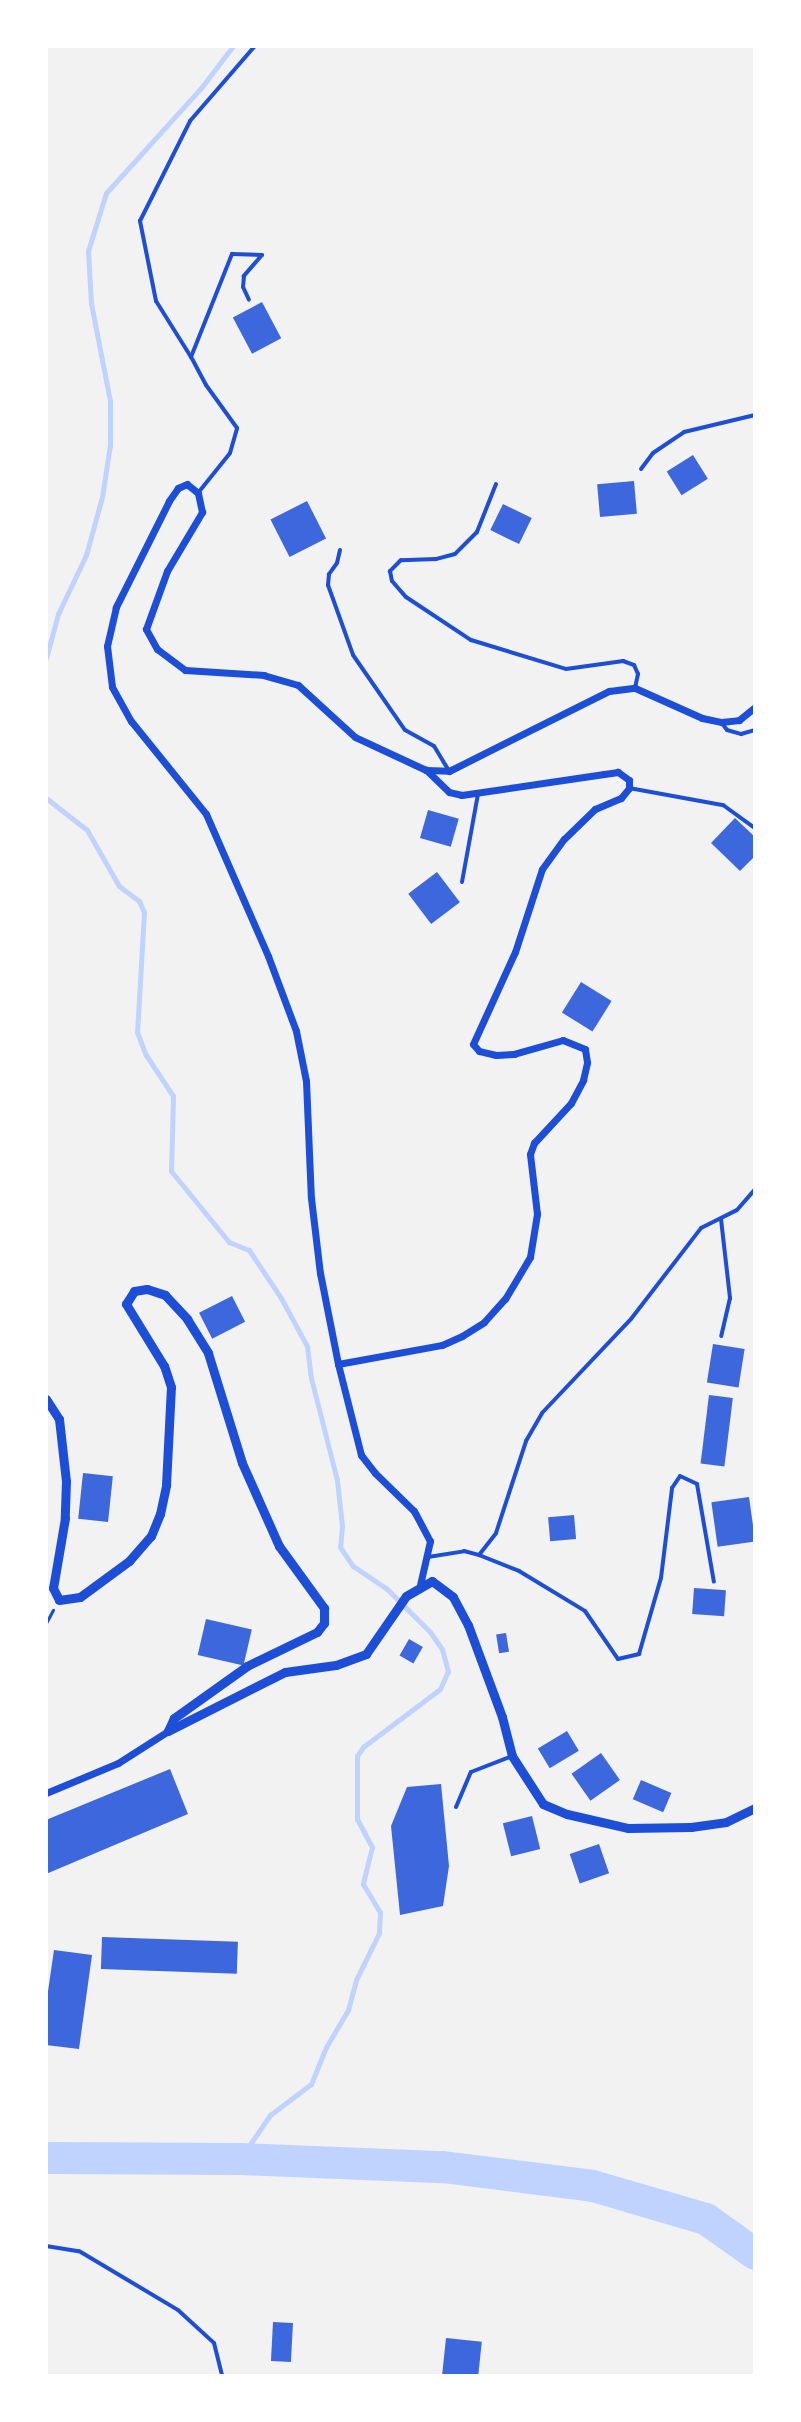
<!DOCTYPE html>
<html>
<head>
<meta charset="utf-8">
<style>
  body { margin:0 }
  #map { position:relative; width:801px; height:2422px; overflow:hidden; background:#f2f2f2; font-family:"Asap Condensed",sans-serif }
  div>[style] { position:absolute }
  .stream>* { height:5px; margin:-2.5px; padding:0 2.5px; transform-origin:2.5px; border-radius:2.5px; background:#bfd3fe }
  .river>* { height:32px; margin:-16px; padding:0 16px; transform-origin:16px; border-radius:16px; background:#bfd3fe }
  .building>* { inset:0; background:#3d67dc; transform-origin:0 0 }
  .path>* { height:3px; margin:-1.5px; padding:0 1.5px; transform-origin:1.5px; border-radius:1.5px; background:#1d4ed8 }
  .service>* { height:4px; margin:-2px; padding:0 2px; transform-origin:2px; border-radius:2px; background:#1d4ed8 }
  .minor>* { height:7px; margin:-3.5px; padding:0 3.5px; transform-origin:3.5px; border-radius:3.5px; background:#1d4ed8 }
  .tertiary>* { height:9px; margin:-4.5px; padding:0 4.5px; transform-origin:4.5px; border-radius:4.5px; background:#1d4ed8 }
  span { translate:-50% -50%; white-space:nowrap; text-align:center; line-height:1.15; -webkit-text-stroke:6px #fff; paint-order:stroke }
  .frame { position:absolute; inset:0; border:48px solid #fff; pointer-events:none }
</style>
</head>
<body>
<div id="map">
  <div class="stream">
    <i style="left:46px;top:658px;width:46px;rotate:-74.7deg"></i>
    <i style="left:58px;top:614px;width:65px;rotate:-64.6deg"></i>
    <i style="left:86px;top:555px;width:60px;rotate:-74.6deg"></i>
    <i style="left:102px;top:497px;width:53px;rotate:-81.3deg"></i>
    <i style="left:110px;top:445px;width:44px;rotate:-90deg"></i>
    <i style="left:110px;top:401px;width:100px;rotate:-101deg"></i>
    <i style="left:91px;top:303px;width:52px;rotate:-93.3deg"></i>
    <i style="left:88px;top:251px;width:61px;rotate:-72.8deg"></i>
    <i style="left:106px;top:193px;width:142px;rotate:-47.9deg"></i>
    <i style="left:201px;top:88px;width:53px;rotate:-52.7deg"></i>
    <i style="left:46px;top:798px;width:52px;rotate:38deg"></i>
    <i style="left:87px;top:830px;width:64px;rotate:60.3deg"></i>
    <i style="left:119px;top:886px;width:25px;rotate:37deg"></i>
    <i style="left:139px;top:901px;width:12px;rotate:66deg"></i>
    <i style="left:144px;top:912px;width:120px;rotate:93.3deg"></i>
    <i style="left:137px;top:1032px;width:25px;rotate:69deg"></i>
    <i style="left:146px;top:1055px;width:49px;rotate:56.6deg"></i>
    <i style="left:173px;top:1096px;width:75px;rotate:91.5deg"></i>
    <i style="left:171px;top:1171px;width:92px;rotate:50.8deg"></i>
    <i style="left:229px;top:1242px;width:22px;rotate:22deg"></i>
    <i style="left:249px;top:1250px;width:58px;rotate:56.3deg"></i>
    <i style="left:281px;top:1298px;width:55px;rotate:61.6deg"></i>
    <i style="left:307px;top:1346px;width:32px;rotate:83deg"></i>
    <i style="left:311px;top:1378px;width:105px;rotate:75.7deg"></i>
    <i style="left:337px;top:1480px;width:46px;rotate:83.8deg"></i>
    <i style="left:342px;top:1526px;width:21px;rotate:95deg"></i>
    <i style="left:340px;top:1547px;width:23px;rotate:56deg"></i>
    <i style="left:353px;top:1566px;width:40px;rotate:34deg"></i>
    <i style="left:386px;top:1588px;width:62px;rotate:45deg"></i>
    <i style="left:430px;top:1632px;width:21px;rotate:55deg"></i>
    <i style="left:442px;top:1649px;width:23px;rotate:75deg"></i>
    <i style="left:448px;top:1671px;width:20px;rotate:114deg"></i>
    <i style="left:440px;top:1689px;width:96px;rotate:143deg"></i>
    <i style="left:363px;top:1747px;width:11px;rotate:124deg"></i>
    <i style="left:357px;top:1756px;width:63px;rotate:90deg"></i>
    <i style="left:357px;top:1819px;width:32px;rotate:62deg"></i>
    <i style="left:372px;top:1847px;width:38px;rotate:104deg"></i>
    <i style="left:363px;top:1884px;width:33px;rotate:59deg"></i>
    <i style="left:380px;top:1912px;width:21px;rotate:93deg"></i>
    <i style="left:379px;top:1933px;width:52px;rotate:116.1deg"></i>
    <i style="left:356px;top:1980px;width:31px;rotate:105deg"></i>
    <i style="left:348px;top:2010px;width:43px;rotate:120.7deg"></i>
    <i style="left:326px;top:2047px;width:40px;rotate:112deg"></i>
    <i style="left:311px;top:2084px;width:51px;rotate:142.9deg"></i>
    <i style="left:270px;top:2115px;width:53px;rotate:124.3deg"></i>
  </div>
  <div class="river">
    <i style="left:46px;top:2158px;width:194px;rotate:0.3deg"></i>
    <i style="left:240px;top:2159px;width:203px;rotate:2.3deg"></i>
    <i style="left:443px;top:2167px;width:151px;rotate:7.2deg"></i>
    <i style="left:593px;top:2186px;width:118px;rotate:16.3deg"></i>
    <i style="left:706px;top:2219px;width:60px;rotate:35.5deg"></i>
  </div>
  <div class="building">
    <i style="left:262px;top:302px;width:41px;height:33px;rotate:62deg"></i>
    <i style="left:693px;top:455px;width:28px;height:31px;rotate:58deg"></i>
    <i style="left:634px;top:481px;width:33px;height:37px;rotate:85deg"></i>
    <i style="left:307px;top:501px;width:42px;height:41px;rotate:63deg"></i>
    <i style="left:503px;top:504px;width:32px;height:29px;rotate:26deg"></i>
    <i style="left:428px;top:810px;width:32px;height:29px;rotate:16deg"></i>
    <i style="clip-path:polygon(735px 818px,755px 837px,755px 856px,740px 871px,711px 843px)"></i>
    <i style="left:437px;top:872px;width:38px;height:36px;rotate:53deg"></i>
    <i style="left:581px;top:982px;width:36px;height:36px;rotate:32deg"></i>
    <i style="left:232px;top:1296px;width:29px;height:37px;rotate:63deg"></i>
    <i style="left:713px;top:1344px;width:32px;height:39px;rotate:9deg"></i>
    <i style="left:709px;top:1395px;width:24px;height:69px;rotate:7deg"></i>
    <i style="left:83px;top:1473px;width:30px;height:46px;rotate:6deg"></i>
    <i style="left:749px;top:1497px;width:45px;height:38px;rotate:82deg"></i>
    <i style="left:574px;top:1515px;width:24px;height:26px;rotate:85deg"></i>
    <i style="left:694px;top:1588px;width:32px;height:26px;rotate:4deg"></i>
    <i style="left:206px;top:1619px;width:47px;height:37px;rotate:13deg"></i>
    <i style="left:506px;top:1633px;width:19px;height:10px;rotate:81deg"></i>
    <i style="left:409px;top:1639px;width:16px;height:19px;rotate:30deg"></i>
    <i style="left:567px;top:1731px;width:23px;height:34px;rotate:59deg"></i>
    <i style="left:601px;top:1753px;width:33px;height:36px;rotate:55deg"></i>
    <i style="clip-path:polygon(170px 1769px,188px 1814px,46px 1874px,46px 1820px)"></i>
    <i style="left:641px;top:1780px;width:33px;height:21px;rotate:23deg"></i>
    <i style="clip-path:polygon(441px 1784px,449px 1866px,443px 1906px,400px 1915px,391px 1826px,407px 1787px)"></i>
    <i style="left:532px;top:1816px;width:34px;height:30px;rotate:76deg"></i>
    <i style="left:599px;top:1844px;width:31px;height:31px;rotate:71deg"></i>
    <i style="left:102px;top:1937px;width:136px;height:32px;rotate:2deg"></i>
    <i style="clip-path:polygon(54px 1950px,92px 1955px,79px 2049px,46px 2045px,46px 2005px)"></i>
    <i style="left:273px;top:2322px;width:20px;height:39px;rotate:3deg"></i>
    <i style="left:446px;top:2338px;width:36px;height:38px;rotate:6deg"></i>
  </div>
  <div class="path">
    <i style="left:46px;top:1623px;width:15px;rotate:-62deg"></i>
  </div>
  <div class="service">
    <i style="left:114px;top:46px;width:19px"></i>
    <i style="left:191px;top:357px;width:66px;rotate:-122deg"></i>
    <i style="left:156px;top:301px;width:82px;rotate:-101.3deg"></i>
    <i style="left:140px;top:221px;width:112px;rotate:-63.4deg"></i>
    <i style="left:190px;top:121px;width:99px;rotate:-49.1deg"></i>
    <i style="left:641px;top:469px;width:20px;rotate:-53deg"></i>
    <i style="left:653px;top:453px;width:37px;rotate:-34deg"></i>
    <i style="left:684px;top:432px;width:73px;rotate:-13.5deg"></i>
    <i style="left:496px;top:484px;width:52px;rotate:111.6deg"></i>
    <i style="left:477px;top:532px;width:31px;rotate:135deg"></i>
    <i style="left:455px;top:554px;width:20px;rotate:165deg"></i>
    <i style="left:436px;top:559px;width:35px;rotate:178deg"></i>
    <i style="left:401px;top:560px;width:16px;rotate:135deg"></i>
    <i style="left:390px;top:571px;width:10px;rotate:79deg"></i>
    <i style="left:392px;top:581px;width:21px;rotate:49deg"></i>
    <i style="left:406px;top:597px;width:78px;rotate:33.5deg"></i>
    <i style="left:471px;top:640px;width:99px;rotate:17deg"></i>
    <i style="left:566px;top:669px;width:58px;rotate:-8deg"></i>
    <i style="left:623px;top:661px;width:12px;rotate:20deg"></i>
    <i style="left:634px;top:665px;width:10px;rotate:66deg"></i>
    <i style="left:638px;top:674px;width:14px;rotate:102deg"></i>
    <i style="left:198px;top:493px;width:51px;rotate:-51.3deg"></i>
    <i style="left:230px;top:453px;width:26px;rotate:-74deg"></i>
    <i style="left:237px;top:428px;width:53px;rotate:-125.8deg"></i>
    <i style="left:206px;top:385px;width:32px;rotate:-118deg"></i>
    <i style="left:191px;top:357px;width:111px;rotate:-68.3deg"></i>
    <i style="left:232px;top:254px;width:30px;rotate:2deg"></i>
    <i style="left:262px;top:255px;width:28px;rotate:131deg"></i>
    <i style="left:244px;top:276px;width:11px;rotate:95deg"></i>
    <i style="left:243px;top:287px;width:14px;rotate:65deg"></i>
    <i style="left:340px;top:550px;width:13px;rotate:103deg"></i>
    <i style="left:337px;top:563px;width:14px;rotate:126deg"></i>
    <i style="left:329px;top:574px;width:11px;rotate:95deg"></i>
    <i style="left:328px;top:585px;width:74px;rotate:70.3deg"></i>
    <i style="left:353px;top:655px;width:91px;rotate:55.3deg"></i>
    <i style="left:405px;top:730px;width:33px;rotate:29deg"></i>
    <i style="left:434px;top:746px;width:27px;rotate:59deg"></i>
    <i style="left:721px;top:722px;width:10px;rotate:53deg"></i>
    <i style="left:727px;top:730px;width:15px;rotate:16deg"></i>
    <i style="left:741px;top:734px;width:15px;rotate:-16deg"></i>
    <i style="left:629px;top:788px;width:96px;rotate:10.3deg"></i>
    <i style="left:723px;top:805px;width:39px;rotate:36deg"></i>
    <i style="left:462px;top:882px;width:89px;rotate:-79.7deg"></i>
    <i style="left:721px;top:1219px;width:80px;rotate:83.5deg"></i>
    <i style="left:730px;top:1298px;width:39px;rotate:103deg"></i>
    <i style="left:479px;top:1555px;width:43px;rotate:21.8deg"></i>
    <i style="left:519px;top:1571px;width:77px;rotate:31.2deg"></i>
    <i style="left:585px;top:1611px;width:58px;rotate:55.5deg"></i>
    <i style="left:618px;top:1659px;width:22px;rotate:-13deg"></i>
    <i style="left:639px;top:1654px;width:79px;rotate:-73.9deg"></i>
    <i style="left:661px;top:1578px;width:91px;rotate:-83deg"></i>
    <i style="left:672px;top:1488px;width:14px;rotate:-56deg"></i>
    <i style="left:680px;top:1476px;width:19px;rotate:25deg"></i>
    <i style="left:697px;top:1484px;width:99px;rotate:80.2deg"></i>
    <i style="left:428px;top:1557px;width:36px;rotate:-9deg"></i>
    <i style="left:464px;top:1551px;width:16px;rotate:15deg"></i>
    <i style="left:479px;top:1555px;width:28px;rotate:-52deg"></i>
    <i style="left:496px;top:1533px;width:97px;rotate:-71.9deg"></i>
    <i style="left:526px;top:1441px;width:32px;rotate:-60deg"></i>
    <i style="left:542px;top:1413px;width:129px;rotate:-46.6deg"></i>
    <i style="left:631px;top:1319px;width:115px;rotate:-52.4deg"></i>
    <i style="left:701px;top:1228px;width:40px;rotate:-26.6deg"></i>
    <i style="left:737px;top:1210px;width:28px;rotate:-49deg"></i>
    <i style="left:456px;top:1807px;width:38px;rotate:-67deg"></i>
    <i style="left:471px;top:1772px;width:44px;rotate:-21.3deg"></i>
    <i style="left:46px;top:2246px;width:33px;rotate:9deg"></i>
    <i style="left:79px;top:2251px;width:115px;rotate:30.8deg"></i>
    <i style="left:178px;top:2310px;width:49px;rotate:42.5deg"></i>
    <i style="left:214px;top:2343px;width:34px;rotate:76deg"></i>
  </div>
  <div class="minor">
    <i style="left:426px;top:770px;width:23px;rotate:2deg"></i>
    <i style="left:449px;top:771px;width:179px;rotate:-26.6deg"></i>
    <i style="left:609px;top:691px;width:26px;rotate:-7deg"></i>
    <i style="left:635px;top:688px;width:73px;rotate:24.1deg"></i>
    <i style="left:702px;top:718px;width:19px;rotate:12deg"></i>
    <i style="left:721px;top:722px;width:18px;rotate:-6deg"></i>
    <i style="left:739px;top:720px;width:21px;rotate:-39deg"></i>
    <i style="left:338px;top:1364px;width:106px;rotate:-10.4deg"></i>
    <i style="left:442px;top:1345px;width:22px;rotate:-24deg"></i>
    <i style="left:462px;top:1336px;width:26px;rotate:-32deg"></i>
    <i style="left:484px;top:1322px;width:31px;rotate:-48deg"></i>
    <i style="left:505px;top:1299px;width:49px;rotate:-59.2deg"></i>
    <i style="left:530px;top:1257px;width:44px;rotate:-80.8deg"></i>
    <i style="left:537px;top:1214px;width:60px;rotate:-96.7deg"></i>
    <i style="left:530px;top:1154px;width:12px;rotate:-70deg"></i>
    <i style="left:534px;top:1143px;width:54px;rotate:-47.2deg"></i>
    <i style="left:571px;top:1103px;width:26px;rotate:-62deg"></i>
    <i style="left:583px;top:1080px;width:18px;rotate:-77deg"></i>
    <i style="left:587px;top:1062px;width:13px;rotate:-99deg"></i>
    <i style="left:585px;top:1049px;width:24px;rotate:-158deg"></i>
    <i style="left:563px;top:1040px;width:51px;rotate:164.1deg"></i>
    <i style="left:514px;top:1054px;width:18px;rotate:177deg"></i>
    <i style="left:496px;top:1055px;width:17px;rotate:-167deg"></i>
    <i style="left:479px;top:1051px;width:9px;rotate:-131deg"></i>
    <i style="left:473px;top:1044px;width:101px;rotate:-65.5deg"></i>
    <i style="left:515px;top:952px;width:87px;rotate:-72deg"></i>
    <i style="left:542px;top:869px;width:37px;rotate:-54deg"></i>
    <i style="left:564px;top:839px;width:43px;rotate:-44.1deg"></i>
    <i style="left:595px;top:809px;width:28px;rotate:-23deg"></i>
    <i style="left:621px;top:798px;width:13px;rotate:-51deg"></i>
    <i style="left:629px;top:788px;width:8px;rotate:-90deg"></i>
    <i style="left:629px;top:780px;width:14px;rotate:-144deg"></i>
    <i style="left:618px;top:772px;width:14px;rotate:172deg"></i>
    <i style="left:604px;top:774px;width:144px;rotate:171.6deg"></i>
    <i style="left:462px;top:795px;width:13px;rotate:-167deg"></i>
    <i style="left:449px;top:792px;width:32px;rotate:-136deg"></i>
    <i style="left:426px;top:770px;width:78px;rotate:-155.1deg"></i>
    <i style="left:355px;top:737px;width:77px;rotate:-137.6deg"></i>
    <i style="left:298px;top:685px;width:35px;rotate:-164deg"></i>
    <i style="left:264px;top:675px;width:79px;rotate:-176.4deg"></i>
    <i style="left:185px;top:670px;width:35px;rotate:-143deg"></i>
    <i style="left:157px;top:649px;width:23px;rotate:-119deg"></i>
    <i style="left:146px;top:629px;width:62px;rotate:-70.1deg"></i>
    <i style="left:167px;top:571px;width:69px;rotate:-59.3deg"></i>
    <i style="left:202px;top:512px;width:19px;rotate:-102deg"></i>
    <i style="left:198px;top:493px;width:14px;rotate:-141deg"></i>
    <i style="left:187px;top:484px;width:10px;rotate:156deg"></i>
    <i style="left:178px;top:488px;width:16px;rotate:125deg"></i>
    <i style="left:169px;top:501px;width:119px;rotate:116.6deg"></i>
    <i style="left:116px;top:607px;width:40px;rotate:103deg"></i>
    <i style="left:107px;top:646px;width:41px;rotate:83deg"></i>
    <i style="left:112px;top:687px;width:39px;rotate:61deg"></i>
    <i style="left:131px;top:721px;width:119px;rotate:51.1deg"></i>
    <i style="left:206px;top:814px;width:155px;rotate:66.4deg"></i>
    <i style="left:268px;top:956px;width:80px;rotate:69.5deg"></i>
    <i style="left:296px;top:1031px;width:51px;rotate:78.7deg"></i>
    <i style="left:306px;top:1081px;width:117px;rotate:87.6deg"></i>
    <i style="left:311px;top:1198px;width:76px;rotate:83.2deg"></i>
    <i style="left:320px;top:1273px;width:93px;rotate:78.8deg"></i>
    <i style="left:338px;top:1364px;width:94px;rotate:75.8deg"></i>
    <i style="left:361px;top:1455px;width:23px;rotate:52deg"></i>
    <i style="left:375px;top:1473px;width:54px;rotate:44.3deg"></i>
    <i style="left:414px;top:1511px;width:34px;rotate:62deg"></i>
    <i style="left:430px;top:1541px;width:45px;rotate:102.8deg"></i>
    <i style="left:46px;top:1793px;width:78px;rotate:-22.6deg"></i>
    <i style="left:118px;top:1763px;width:59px;rotate:-32.6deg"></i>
  </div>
  <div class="tertiary">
    <i style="left:46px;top:1399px;width:24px;rotate:57deg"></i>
    <i style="left:59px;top:1419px;width:62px;rotate:83.6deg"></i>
    <i style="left:66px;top:1481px;width:37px;rotate:92deg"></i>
    <i style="left:65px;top:1518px;width:71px;rotate:99.7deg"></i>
    <i style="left:53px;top:1588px;width:13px;rotate:63deg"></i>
    <i style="left:59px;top:1600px;width:21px;rotate:-8deg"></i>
    <i style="left:80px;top:1597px;width:61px;rotate:-36.3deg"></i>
    <i style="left:129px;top:1561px;width:33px;rotate:-49deg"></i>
    <i style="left:151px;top:1536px;width:24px;rotate:-68deg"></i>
    <i style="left:160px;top:1514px;width:30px;rotate:-78deg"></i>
    <i style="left:166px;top:1485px;width:98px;rotate:-87.1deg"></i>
    <i style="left:171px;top:1387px;width:22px;rotate:-108deg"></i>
    <i style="left:164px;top:1366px;width:73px;rotate:-121.5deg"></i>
    <i style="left:126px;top:1304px;width:15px;rotate:-58deg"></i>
    <i style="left:134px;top:1291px;width:13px;rotate:-9deg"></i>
    <i style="left:147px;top:1289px;width:19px;rotate:18deg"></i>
    <i style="left:165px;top:1295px;width:33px;rotate:47deg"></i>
    <i style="left:187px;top:1319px;width:40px;rotate:58deg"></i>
    <i style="left:208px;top:1353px;width:115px;rotate:72.8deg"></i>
    <i style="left:242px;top:1463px;width:91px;rotate:66deg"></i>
    <i style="left:279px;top:1546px;width:77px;rotate:54deg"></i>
    <i style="left:324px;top:1608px;width:15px;rotate:90deg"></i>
    <i style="left:324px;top:1623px;width:11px;rotate:128deg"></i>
    <i style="left:317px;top:1632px;width:78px;rotate:154.1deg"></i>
    <i style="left:247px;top:1666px;width:90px;rotate:144.5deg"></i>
    <i style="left:174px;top:1718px;width:14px;rotate:115deg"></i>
    <i style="left:168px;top:1731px;width:131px;rotate:-26.8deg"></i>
    <i style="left:285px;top:1672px;width:51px;rotate:-7.8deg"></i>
    <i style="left:336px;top:1665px;width:32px;rotate:-20deg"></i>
    <i style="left:366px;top:1654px;width:70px;rotate:-55.4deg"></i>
    <i style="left:406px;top:1596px;width:30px;rotate:-30deg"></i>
    <i style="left:432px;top:1581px;width:26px;rotate:37deg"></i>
    <i style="left:453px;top:1597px;width:32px;rotate:62deg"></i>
    <i style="left:468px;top:1625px;width:98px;rotate:69.7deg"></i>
    <i style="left:502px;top:1717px;width:40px;rotate:75.6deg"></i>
    <i style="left:512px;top:1756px;width:57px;rotate:57.1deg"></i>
    <i style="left:543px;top:1804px;width:26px;rotate:23deg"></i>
    <i style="left:567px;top:1814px;width:63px;rotate:12.9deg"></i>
    <i style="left:628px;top:1828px;width:63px;rotate:-0.9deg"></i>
    <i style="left:691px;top:1827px;width:35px;rotate:-8deg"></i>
    <i style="left:726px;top:1822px;width:32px;rotate:-26deg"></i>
  </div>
  <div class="frame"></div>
</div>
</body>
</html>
